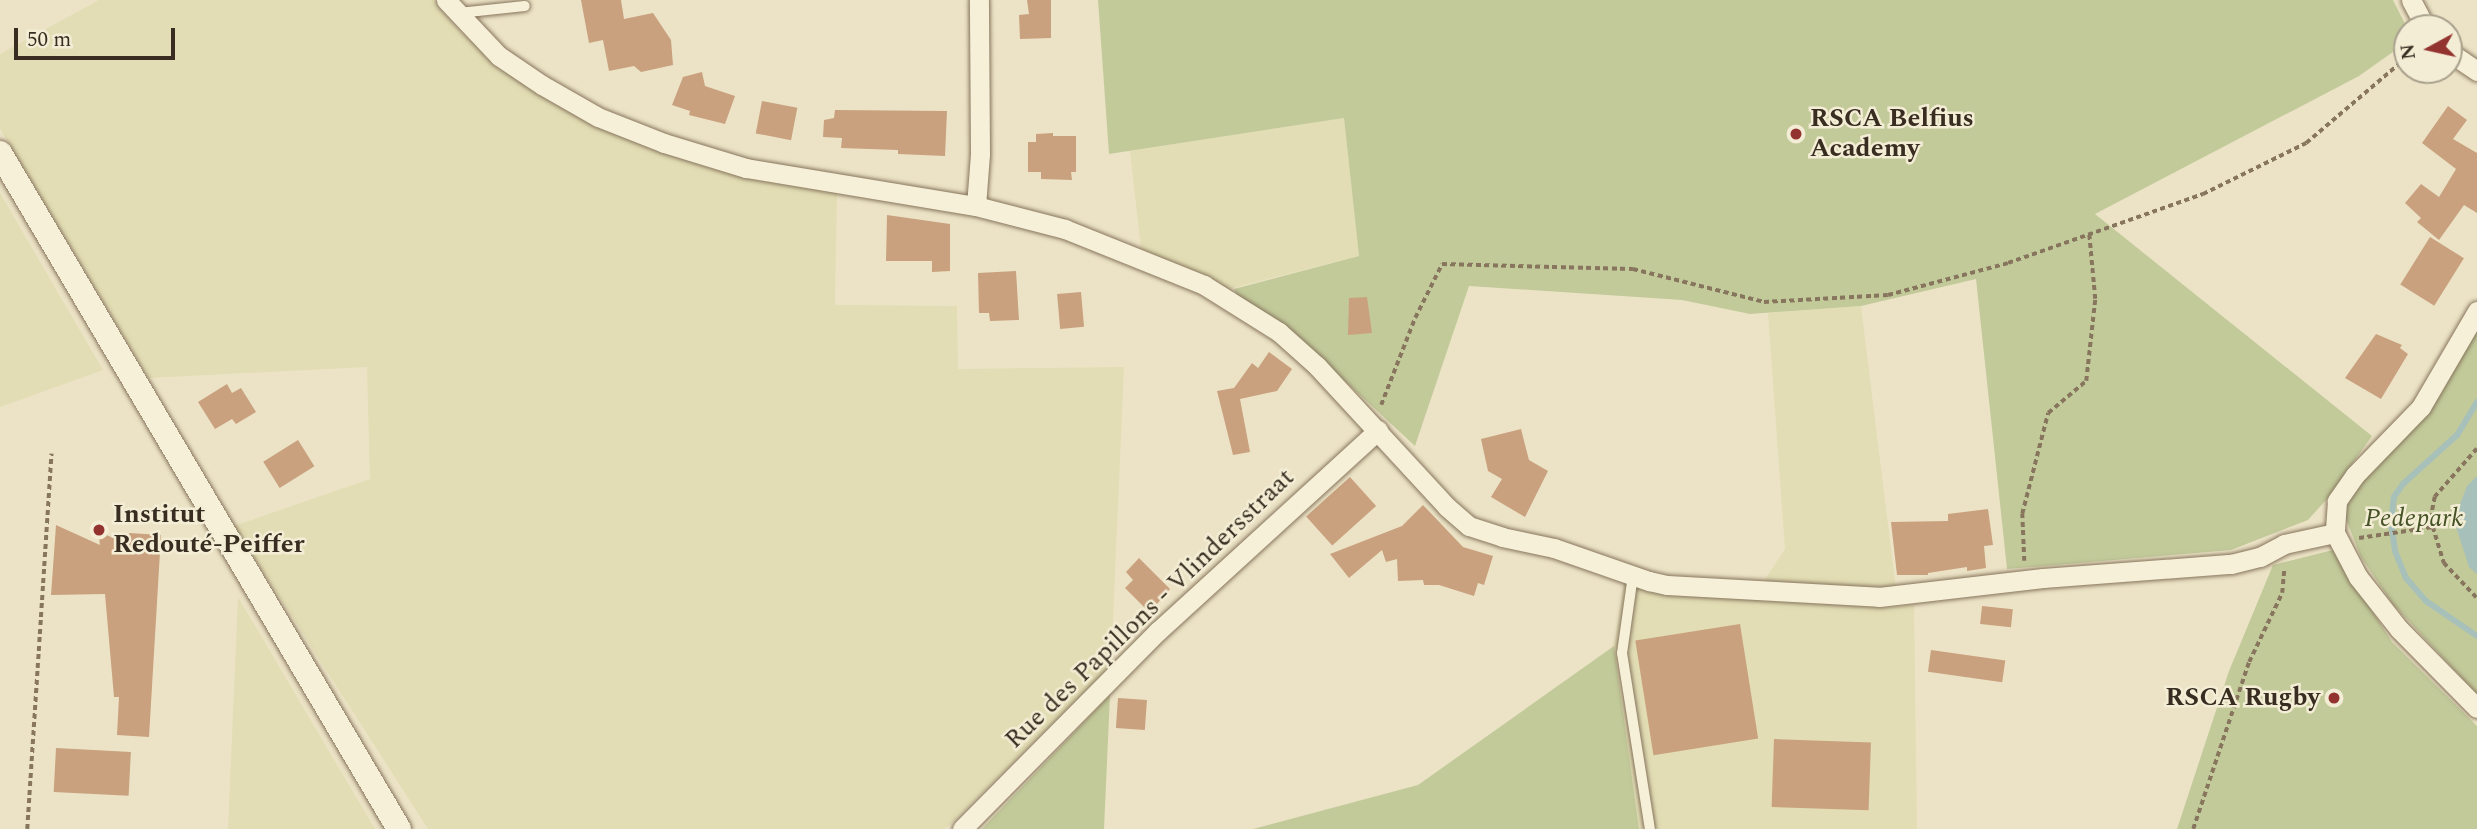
<!DOCTYPE html>
<html>
<head>
<meta charset="utf-8">
<style>
  body { margin:0 }
  #map { position:relative; width:2477px; height:829px; overflow:hidden; background:#ece3c6; font-family:Spectral,serif }
  div>[style] { position:absolute }
  .farmland>* { inset:0; background:#e2ddb4 }
  .green>* { inset:0; background:#c2ca9a }
  .water>* { inset:0; background:#a7c0ba }
  .stream>* { height:6px; margin:-3px; padding:0 3px; transform-origin:3px; border-radius:3px; background:#a7c0ba }
  .building>* { inset:0; background:#c9a17e; transform-origin:0 0 }
  .path>* { height:3.5px; margin-top:-1.75px; transform-origin:0; background:repeating-linear-gradient(90deg,#87755d 0 5px,transparent 0 8.5px) }
  .roads { filter:drop-shadow(0 0 2px #87755d) drop-shadow(0 0 2px #87755d) }
  .service>* { height:10px; margin:-5px; padding:0 5px; transform-origin:5px; border-radius:5px; background:#f7f0d9 }
  .minor>* { height:19px; margin:-9.5px; padding:0 9.5px; transform-origin:9.5px; border-radius:9.5px; background:#f7f0d9 }
  .tertiary>* { height:24px; margin:-12px; padding:0 12px; transform-origin:12px; border-radius:12px; background:#f7f0d9 }
  .dots>* { width:19px; height:19px; translate:-50% -50%; box-sizing:border-box; border:4px solid #f4edd5; border-radius:50% }
  span { translate:-50% -50%; white-space:nowrap; text-align:center; line-height:1.15; -webkit-text-stroke:5px #f4edd5; paint-order:stroke }
  .poi-label { font-size:26px; color:#382d20; font-weight:700 }
  .left { translate:0 -50%; text-align:left }
  .right { translate:-100% -50%; text-align:right }
  .park-label { font-size:26px; color:#465327; font-style:italic }
  .street-label { font-size:26px; color:#382d20 }
  .north { position:absolute; left:2393px; top:14px; width:70px; height:70px; box-sizing:border-box; background:#f4edd5; border:2px solid #a9a08d; border-radius:50%; rotate:262deg; font-size:19px; font-weight:700; line-height:28px; text-align:center; color:#382d20 }
  .north::after { content:''; display:block; margin:auto; width:24px; height:32px; background:#93332f; clip-path:polygon(50% 0,100% 100%,50% 72%,0 100%) }
  .scale { position:absolute; left:14px; top:28px; width:161px; height:32px; box-sizing:border-box; border:4px solid #382d20; border-top:0; padding-left:9px; font-size:21px; line-height:24px; white-space:nowrap; color:#382d20; -webkit-text-stroke:5px #f4edd5; paint-order:stroke }
</style>
</head>
<body>
<div id="map">
  <div class="farmland">
    <i style="clip-path:polygon(99px 0,434px 0,462px 34px,551px 102px,633px 141px,837px 191px,835px 305px,957px 306px,958px 369px,1124px 367px,1111px 666px,945px 829px,428px 829px,234px 526px,370px 479px,367px 367px,149px 378px,0 129px,0 54px)"></i>
    <i style="clip-path:polygon(1344px 118px,1359px 256px,1225px 290px,1141px 249px,1130px 151px)"></i>
    <i style="clip-path:polygon(0 193px,103px 370px,0 407px)"></i>
    <i style="clip-path:polygon(1861px 306px,1896px 590px,1764px 581px,1785px 549px,1768px 313px)"></i>
    <i style="clip-path:polygon(1625px 578px,1678px 594px,1887px 608px,1914px 605px,1917px 829px,1639px 829px,1614px 646px)"></i>
    <i style="clip-path:polygon(238px 597px,375px 829px,228px 829px)"></i>
  </div>
  <div class="green">
    <i style="clip-path:polygon(1098px 0,2393px 0,2407px 28px,2407px 42px,2359px 76px,2095px 214px,2372px 436px,2326px 500px,2308px 520px,2231px 550px,2007px 569px,1976px 279px,1861px 306px,1750px 314px,1682px 300px,1469px 286px,1415px 446px,1303px 342px,1238px 297px,1234px 289px,1359px 256px,1344px 118px,1109px 154px)"></i>
    <i style="clip-path:polygon(2477px 331px,2477px 694px,2392px 603px,2361px 557px,2344px 514px,2350px 498px,2389px 449px,2425px 416px)"></i>
    <i style="clip-path:polygon(2333px 550px,2392px 642px,2477px 726px,2477px 829px,2177px 829px,2229px 671px,2273px 565px)"></i>
    <i style="clip-path:polygon(1614px 646px,1639px 829px,1253px 829px,1418px 785px)"></i>
    <i style="clip-path:polygon(1110px 695px,1104px 829px,982px 829px)"></i>
  </div>
  <div class="water">
    <i style="clip-path:polygon(2477px 476px,2477px 574px,2469px 567px,2454px 520px,2467px 486px)"></i>
  </div>
  <div class="stream">
    <i style="left:2477px;top:402px;width:39px;rotate:121deg"></i>
    <i style="left:2457px;top:435px;width:73px;rotate:137.8deg"></i>
    <i style="left:2403px;top:484px;width:16px;rotate:125deg"></i>
    <i style="left:2394px;top:497px;width:25px;rotate:97deg"></i>
    <i style="left:2391px;top:522px;width:29px;rotate:82deg"></i>
    <i style="left:2395px;top:551px;width:29px;rotate:68deg"></i>
    <i style="left:2406px;top:578px;width:30px;rotate:49deg"></i>
    <i style="left:2426px;top:601px;width:62px;rotate:34.5deg"></i>
  </div>
  <div class="building">
    <i style="clip-path:polygon(581px 0,621px 0,624px 19px,653px 13px,671px 40px,673px 65px,641px 72px,634px 66px,609px 71px,603px 40px,589px 43px)"></i>
    <i style="clip-path:polygon(1027px 0,1051px 0,1051px 38px,1020px 39px,1019px 15px,1029px 14px)"></i>
    <i style="clip-path:polygon(702px 72px,705px 86px,735px 96px,725px 124px,689px 115px,690px 111px,672px 105px,683px 77px)"></i>
    <i style="left:762px;top:101px;width:36px;height:33px;rotate:11deg"></i>
    <i style="clip-path:polygon(2448px 106px,2467px 120px,2453px 139px,2477px 153px,2477px 213px,2464px 205px,2439px 240px,2417px 222px,2421px 218px,2405px 203px,2421px 184px,2439px 197px,2456px 169px,2422px 143px)"></i>
    <i style="clip-path:polygon(835px 110px,947px 111px,945px 156px,898px 154px,898px 150px,841px 148px,842px 138px,823px 137px,824px 120px,834px 118px)"></i>
    <i style="clip-path:polygon(1053px 133px,1053px 136px,1076px 136px,1076px 172px,1071px 172px,1072px 180px,1041px 179px,1041px 172px,1028px 172px,1028px 142px,1036px 142px,1036px 134px)"></i>
    <i style="clip-path:polygon(887px 215px,950px 224px,950px 271px,932px 272px,932px 261px,886px 261px)"></i>
    <i style="left:2430px;top:237px;width:40px;height:56px;rotate:32deg"></i>
    <i style="clip-path:polygon(1016px 271px,1019px 320px,990px 321px,989px 313px,979px 313px,978px 273px)"></i>
    <i style="left:1081px;top:292px;width:35px;height:24px;rotate:85deg"></i>
    <i style="clip-path:polygon(1367px 297px,1372px 333px,1348px 335px,1349px 298px)"></i>
    <i style="clip-path:polygon(2376px 334px,2402px 345px,2400px 348px,2408px 354px,2381px 399px,2345px 378px)"></i>
    <i style="clip-path:polygon(1269px 352px,1292px 369px,1277px 391px,1240px 399px,1250px 452px,1233px 455px,1217px 391px,1234px 388px,1252px 363px,1258px 368px)"></i>
    <i style="clip-path:polygon(227px 384px,232px 393px,241px 388px,256px 412px,236px 424px,232px 419px,215px 429px,198px 402px)"></i>
    <i style="clip-path:polygon(1521px 429px,1529px 460px,1548px 471px,1525px 517px,1491px 497px,1502px 479px,1488px 471px,1481px 439px)"></i>
    <i style="left:298px;top:440px;width:31px;height:41px;rotate:58deg"></i>
    <i style="left:1350px;top:477px;width:39px;height:59px;rotate:48deg"></i>
    <i style="clip-path:polygon(1423px 505px,1463px 547px,1493px 556px,1484px 585px,1478px 583px,1474px 596px,1439px 585px,1424px 585px,1423px 580px,1398px 581px,1397px 559px,1386px 562px,1382px 550px,1349px 578px,1330px 554px,1402px 526px)"></i>
    <i style="clip-path:polygon(1988px 509px,1993px 545px,1984px 546px,1986px 568px,1967px 571px,1967px 567px,1928px 573px,1928px 575px,1897px 575px,1891px 522px,1948px 521px,1948px 514px)"></i>
    <i style="clip-path:polygon(56px 525px,100px 545px,98px 531px,128px 545px,129px 533px,161px 535px,149px 737px,117px 735px,119px 697px,114px 697px,105px 594px,51px 595px)"></i>
    <i style="clip-path:polygon(1139px 558px,1170px 589px,1157px 604px,1153px 601px,1146px 609px,1125px 588px,1133px 580px,1126px 572px)"></i>
    <i style="left:1982px;top:606px;width:31px;height:18px;rotate:6deg"></i>
    <i style="left:1740px;top:624px;width:116px;height:106px;rotate:81deg"></i>
    <i style="left:1931px;top:650px;width:75px;height:22px;rotate:8deg"></i>
    <i style="left:1118px;top:698px;width:29px;height:30px;rotate:4deg"></i>
    <i style="left:1774px;top:739px;width:97px;height:68px;rotate:2deg"></i>
    <i style="left:56px;top:748px;width:75px;height:44px;rotate:3deg"></i>
  </div>
  <div class="path">
    <i style="left:1381px;top:405px;width:93px;rotate:-68.7deg"></i>
    <i style="left:1415px;top:318px;width:60px;rotate:-63.4deg"></i>
    <i style="left:1442px;top:264px;width:191px;rotate:1.5deg"></i>
    <i style="left:1633px;top:269px;width:135px;rotate:14.1deg"></i>
    <i style="left:1764px;top:302px;width:124px;rotate:-3.2deg"></i>
    <i style="left:1888px;top:295px;width:124px;rotate:-14.9deg"></i>
    <i style="left:2008px;top:263px;width:207px;rotate:-19.5deg"></i>
    <i style="left:2203px;top:194px;width:115px;rotate:-26.3deg"></i>
    <i style="left:2306px;top:143px;width:133px;rotate:-40.4deg"></i>
    <i style="left:2477px;top:449px;width:64px;rotate:131.2deg"></i>
    <i style="left:2435px;top:497px;width:16px;rotate:101deg"></i>
    <i style="left:2432px;top:513px;width:14px;rotate:86deg"></i>
    <i style="left:2433px;top:527px;width:38px;rotate:73deg"></i>
    <i style="left:2444px;top:563px;width:48px;rotate:46.7deg"></i>
    <i style="left:2359px;top:538px;width:75px;rotate:-8.5deg"></i>
    <i style="left:2024px;top:561px;width:47px;rotate:-92.4deg"></i>
    <i style="left:2022px;top:514px;width:104px;rotate:-75.6deg"></i>
    <i style="left:2048px;top:413px;width:50px;rotate:-40.1deg"></i>
    <i style="left:2086px;top:381px;width:82px;rotate:-83.7deg"></i>
    <i style="left:2095px;top:299px;width:65px;rotate:-95.3deg"></i>
    <i style="left:27px;top:829px;width:376px;rotate:-86.3deg"></i>
    <i style="left:2193px;top:829px;width:176px;rotate:-71.5deg"></i>
    <i style="left:2249px;top:662px;width:76px;rotate:-64.4deg"></i>
    <i style="left:2282px;top:593px;width:25px;rotate:-85deg"></i>
  </div>
  <div class="roads">
    <div class="service">
      <i style="left:459px;top:13px;width:66px;rotate:-6.1deg"></i>
      <i style="left:1633px;top:575px;width:79px;rotate:98deg"></i>
      <i style="left:1622px;top:653px;width:178px;rotate:81deg"></i>
    </div>
    <div class="minor">
      <i style="left:446px;top:0;width:77px;rotate:46.6deg"></i>
      <i style="left:499px;top:56px;width:52px;rotate:34deg"></i>
      <i style="left:542px;top:85px;width:64px;rotate:29.7deg"></i>
      <i style="left:598px;top:117px;width:71px;rotate:21.5deg"></i>
      <i style="left:664px;top:143px;width:86px;rotate:17deg"></i>
      <i style="left:746px;top:168px;width:233px;rotate:9.4deg"></i>
      <i style="left:976px;top:206px;width:92px;rotate:14.5deg"></i>
      <i style="left:1065px;top:229px;width:150px;rotate:21.9deg"></i>
      <i style="left:1204px;top:285px;width:89px;rotate:32.1deg"></i>
      <i style="left:1279px;top:332px;width:51px;rotate:41.8deg"></i>
      <i style="left:1317px;top:366px;width:192px;rotate:47.3deg"></i>
      <i style="left:1447px;top:507px;width:29px;rotate:41deg"></i>
      <i style="left:1469px;top:526px;width:35px;rotate:18deg"></i>
      <i style="left:1502px;top:537px;width:53px;rotate:11.9deg"></i>
      <i style="left:1554px;top:548px;width:101px;rotate:19.2deg"></i>
      <i style="left:1649px;top:581px;width:18px;rotate:13deg"></i>
      <i style="left:1667px;top:585px;width:212px;rotate:3.2deg"></i>
      <i style="left:1879px;top:597px;width:165px;rotate:-6.6deg"></i>
      <i style="left:2043px;top:578px;width:189px;rotate:-4.3deg"></i>
      <i style="left:2231px;top:564px;width:30px;rotate:-14deg"></i>
      <i style="left:2260px;top:557px;width:27px;rotate:-28deg"></i>
      <i style="left:2284px;top:544px;width:52px;rotate:-12.2deg"></i>
      <i style="left:2411px;top:0;width:32px;rotate:62deg"></i>
      <i style="left:2449px;top:52px;width:34px;rotate:34deg"></i>
      <i style="left:976px;top:206px;width:52px;rotate:-85.6deg"></i>
      <i style="left:980px;top:154px;width:154px;rotate:-90.4deg"></i>
      <i style="left:2477px;top:311px;width:111px;rotate:120.3deg"></i>
      <i style="left:2421px;top:407px;width:95px;rotate:134.1deg"></i>
      <i style="left:2355px;top:475px;width:32px;rotate:125deg"></i>
      <i style="left:2337px;top:501px;width:32px;rotate:94deg"></i>
      <i style="left:2335px;top:533px;width:50px;rotate:62.4deg"></i>
      <i style="left:2358px;top:577px;width:66px;rotate:51.7deg"></i>
      <i style="left:2399px;top:629px;width:111px;rotate:45.4deg"></i>
      <i style="left:962px;top:829px;width:279px;rotate:-45.3deg"></i>
      <i style="left:1158px;top:631px;width:298px;rotate:-42.4deg"></i>
    </div>
    <div class="tertiary">
      <i style="left:0;top:153px;width:785px;rotate:59.45deg"></i>
    </div>
  </div>
  <div class="dots">
    <i style="left:1796px;top:134px;background:#93332f"></i>
    <i style="left:99px;top:530px;background:#93332f"></i>
    <i style="left:2334px;top:698px;background:#93332f"></i>
  </div>
  <div class="poi-label">
    <span class="left" style="left:1810px;top:134px">RSCA Belfius<br>Academy</span>
    <span class="left" style="left:113px;top:530px">Institut<br>Redouté-Peiffer</span>
    <span class="right" style="left:2320px;top:698px">RSCA Rugby</span>
  </div>
  <div class="park-label">
    <span style="left:2414px;top:519px">Pedepark</span>
  </div>
  <div class="street-label">
    <span style="left:1150px;top:609px;rotate:-44deg">Rue des Papillons - Vlindersstraat</span>
  </div>
  <div class="north">N</div>
  <div class="scale">50 m</div>
</div>
</body>
</html>
